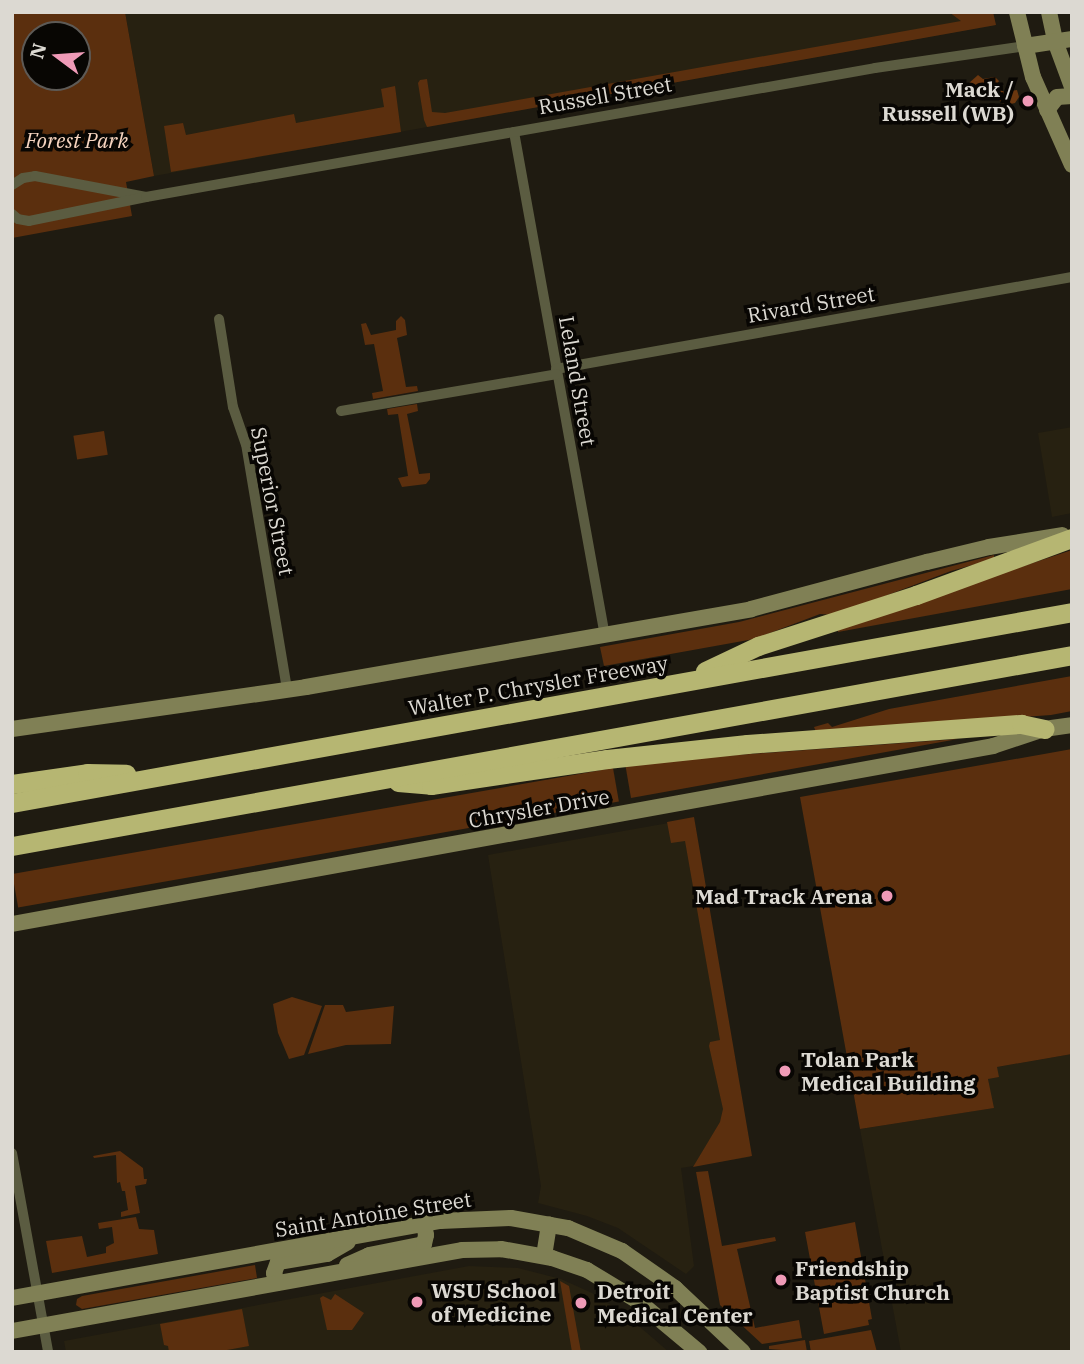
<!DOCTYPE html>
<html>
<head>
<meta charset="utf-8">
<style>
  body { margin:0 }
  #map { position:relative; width:1084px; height:1364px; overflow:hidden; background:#1f1b11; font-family:"IBM Plex Serif",serif }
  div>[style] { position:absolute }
  .built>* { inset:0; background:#272111 }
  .green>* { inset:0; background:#5b2f0e; transform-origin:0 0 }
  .forest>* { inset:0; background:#6b370f }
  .street>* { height:10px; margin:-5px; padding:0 5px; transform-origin:5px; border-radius:5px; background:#5b5c41 }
  .secondary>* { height:16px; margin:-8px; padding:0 8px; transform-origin:8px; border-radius:8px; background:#808055 }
  .highway>* { height:19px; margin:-9.5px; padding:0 9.5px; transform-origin:9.5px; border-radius:9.5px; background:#b6b672 }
  .dots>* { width:19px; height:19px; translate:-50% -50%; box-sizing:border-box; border:4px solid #080603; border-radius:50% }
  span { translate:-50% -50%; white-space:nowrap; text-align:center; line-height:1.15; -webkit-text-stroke:7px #080603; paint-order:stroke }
  .poi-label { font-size:21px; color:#dcd9d2; font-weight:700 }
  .right { translate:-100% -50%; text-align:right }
  .left { translate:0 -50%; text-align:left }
  .street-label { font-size:21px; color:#dcd9d2 }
  .park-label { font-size:21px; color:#f7d5c0; font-style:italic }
  .frame { position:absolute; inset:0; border:14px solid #dcd9d2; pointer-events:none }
  .north { position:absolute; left:21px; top:21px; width:70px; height:70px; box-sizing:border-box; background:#080603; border:2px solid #5d5a56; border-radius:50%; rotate:286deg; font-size:19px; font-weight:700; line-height:28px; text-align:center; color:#dcd9d2 }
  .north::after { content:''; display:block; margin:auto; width:24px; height:32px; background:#ef9ab7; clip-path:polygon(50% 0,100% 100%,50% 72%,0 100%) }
</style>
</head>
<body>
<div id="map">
  <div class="built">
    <i style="clip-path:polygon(125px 12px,993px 12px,996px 25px,154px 176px)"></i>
    <i style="clip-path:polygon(1072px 427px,1072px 513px,1052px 517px,1038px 433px)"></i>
    <i style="clip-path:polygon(691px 819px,750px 1157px,681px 1168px,694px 1266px,686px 1274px,618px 1228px,587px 1216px,538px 1203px,541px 1186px,488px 855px)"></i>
    <i style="clip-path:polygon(1072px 1054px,1072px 1352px,901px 1352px,860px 1129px,993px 1108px,988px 1079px,997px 1067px)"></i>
    <i style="clip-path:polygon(469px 1266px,518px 1268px,561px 1279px,592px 1293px,625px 1314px,669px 1352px,66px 1352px,64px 1341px)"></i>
  </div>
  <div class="green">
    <i style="clip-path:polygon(evenodd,12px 12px,125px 12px,154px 176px,126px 182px,132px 216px,12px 238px,12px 12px,35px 35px,77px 35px,77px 77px,35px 77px,35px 35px)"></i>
    <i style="clip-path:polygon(949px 12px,993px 12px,996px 25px,427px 127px,424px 120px,418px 83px,420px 80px,427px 79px,432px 112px,445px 113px,961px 21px)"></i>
    <i style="clip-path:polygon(395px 86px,401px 132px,171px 172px,164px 126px,183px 123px,186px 135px,294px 114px,296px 123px,384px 107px,381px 89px)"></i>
    <i style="clip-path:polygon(401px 316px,405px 320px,407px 335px,397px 338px,406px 387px,417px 386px,418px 391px,373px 399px,372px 393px,383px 391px,374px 344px,365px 345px,361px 324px,366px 323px,371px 335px,396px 330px,396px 321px)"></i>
    <i style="clip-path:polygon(417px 404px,418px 411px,407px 414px,419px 474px,430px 473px,430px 479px,426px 484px,402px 487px,398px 478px,408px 476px,398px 414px,388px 415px,387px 409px)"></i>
    <i style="left:104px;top:431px;width:24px;height:31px;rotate:81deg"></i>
    <i style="clip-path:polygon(1072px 550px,1072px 589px,838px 632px,838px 627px)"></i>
    <i style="clip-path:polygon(994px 555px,994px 559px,951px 571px,835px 615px,820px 614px,754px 639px,604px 666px,600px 647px,739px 622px)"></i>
    <i style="clip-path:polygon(1072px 676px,1072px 711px,1051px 715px,816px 732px,814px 727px,828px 723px,832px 727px,889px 709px)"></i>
    <i style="clip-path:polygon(958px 739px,631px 798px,625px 763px)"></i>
    <i style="clip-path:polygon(1072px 749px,1072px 1054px,997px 1067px,999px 1077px,988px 1079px,994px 1108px,860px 1129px,800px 797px)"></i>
    <i style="left:613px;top:768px;width:34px;height:610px;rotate:80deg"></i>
    <i style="clip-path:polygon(694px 817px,752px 1156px,693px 1167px,720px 1122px,723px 1109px,709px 1046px,710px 1042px,720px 1040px,685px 841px,671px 843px,667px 822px)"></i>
    <i style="clip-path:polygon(292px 997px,322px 1006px,304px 1055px,289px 1059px,278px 1033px,273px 1004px)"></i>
    <i style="clip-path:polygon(325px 1005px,343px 1005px,346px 1012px,394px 1006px,391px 1044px,346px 1045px,308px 1054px)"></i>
    <i style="clip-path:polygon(120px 1151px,143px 1168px,144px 1179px,147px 1179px,146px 1184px,135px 1186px,140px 1213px,121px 1217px,121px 1212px,128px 1210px,125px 1191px,122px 1191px,120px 1182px,117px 1183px,116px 1155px,94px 1158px,93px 1156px)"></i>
    <i style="clip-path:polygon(708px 1171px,722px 1246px,775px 1237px,776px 1241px,737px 1249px,755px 1328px,799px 1320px,802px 1338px,762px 1344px,720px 1305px,696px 1172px)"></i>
    <i style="clip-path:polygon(136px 1217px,139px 1229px,154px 1230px,158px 1254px,52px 1273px,46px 1241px,82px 1236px,87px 1257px,106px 1253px,106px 1247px,114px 1243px,112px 1227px,99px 1229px,98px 1223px)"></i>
    <i style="clip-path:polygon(855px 1222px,872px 1319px,868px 1320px,869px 1325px,824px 1334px,805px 1232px)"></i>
    <i style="clip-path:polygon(255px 1265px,257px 1278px,82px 1309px,76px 1305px,77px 1299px,82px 1296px)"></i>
    <i style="clip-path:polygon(560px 1281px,569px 1286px,581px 1352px,572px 1352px)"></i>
    <i style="clip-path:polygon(335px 1294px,364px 1313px,352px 1330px,327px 1330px,320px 1298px,323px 1296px,331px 1300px)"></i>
    <i style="clip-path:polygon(242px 1309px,249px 1346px,216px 1352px,169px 1352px,168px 1346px,164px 1345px,160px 1324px)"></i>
    <i style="clip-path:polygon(871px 1330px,877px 1352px,811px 1352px,809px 1341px)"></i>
    <i style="clip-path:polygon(805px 1340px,807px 1352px,769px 1349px,769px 1346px)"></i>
  </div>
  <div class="forest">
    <i style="clip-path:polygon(978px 75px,983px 79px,995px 77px,999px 81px,996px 86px,1004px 92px,1017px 90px,1019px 97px,1015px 103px,1006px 105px,986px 91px,971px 87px,969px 83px)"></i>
  </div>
  <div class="street">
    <i style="left:514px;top:132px;width:512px;rotate:79.77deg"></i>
    <i style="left:12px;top:185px;width:13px;rotate:-32deg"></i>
    <i style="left:23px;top:178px;width:12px;rotate:-9deg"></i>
    <i style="left:35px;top:176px;width:113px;rotate:10.7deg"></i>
    <i style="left:146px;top:197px;width:119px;rotate:168.4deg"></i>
    <i style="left:29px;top:221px;width:11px;rotate:-170deg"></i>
    <i style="left:18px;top:219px;width:8px;rotate:-140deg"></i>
    <i style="left:146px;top:197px;width:740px;rotate:-10.03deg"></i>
    <i style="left:875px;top:68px;width:152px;rotate:-8.3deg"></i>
    <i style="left:219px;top:319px;width:89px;rotate:81deg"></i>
    <i style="left:233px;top:407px;width:39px;rotate:71deg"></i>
    <i style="left:246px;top:444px;width:249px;rotate:80.5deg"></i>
    <i style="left:556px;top:369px;width:524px;rotate:-10.11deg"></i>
    <i style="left:341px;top:411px;width:219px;rotate:-9.7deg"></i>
    <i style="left:12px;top:1153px;width:202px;rotate:79.7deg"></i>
  </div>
  <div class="secondary">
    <i style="left:1017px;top:12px;width:67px;rotate:76.2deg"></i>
    <i style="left:1033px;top:77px;width:96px;rotate:66.1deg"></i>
    <i style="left:1049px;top:12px;width:30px;rotate:78deg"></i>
    <i style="left:1055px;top:41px;width:49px;rotate:69.7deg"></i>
    <i style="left:1025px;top:46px;width:48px;rotate:-8.5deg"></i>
    <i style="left:1047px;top:110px;width:16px;rotate:-52deg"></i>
    <i style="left:1057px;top:97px;width:15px;rotate:-4deg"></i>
    <i style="left:12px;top:729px;width:297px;rotate:-8.1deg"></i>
    <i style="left:306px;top:687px;width:452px;rotate:-9.9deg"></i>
    <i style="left:751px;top:609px;width:182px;rotate:-15deg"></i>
    <i style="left:927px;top:562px;width:64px;rotate:-13.6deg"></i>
    <i style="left:989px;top:547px;width:74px;rotate:-9.3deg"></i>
    <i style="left:12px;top:924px;width:997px;rotate:-10.28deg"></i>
    <i style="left:993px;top:746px;width:54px;rotate:-18.4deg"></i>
    <i style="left:1044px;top:729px;width:28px;rotate:-8deg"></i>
    <i style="left:544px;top:1256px;width:32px;rotate:-81deg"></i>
    <i style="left:347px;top:1265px;width:24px;rotate:-24deg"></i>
    <i style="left:369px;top:1255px;width:56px;rotate:-11.3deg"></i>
    <i style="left:424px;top:1244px;width:9px;rotate:-77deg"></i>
    <i style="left:426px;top:1235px;width:11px;rotate:-100deg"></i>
    <i style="left:277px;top:1283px;width:10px;rotate:-107deg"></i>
    <i style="left:274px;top:1273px;width:12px;rotate:-70deg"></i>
    <i style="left:278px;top:1262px;width:50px;rotate:-9.3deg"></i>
    <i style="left:327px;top:1254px;width:24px;rotate:-30deg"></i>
    <i style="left:12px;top:1298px;width:435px;rotate:-10.2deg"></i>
    <i style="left:440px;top:1221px;width:71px;rotate:-2.4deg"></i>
    <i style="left:511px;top:1218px;width:58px;rotate:10deg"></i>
    <i style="left:568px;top:1228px;width:59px;rotate:23.1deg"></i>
    <i style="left:622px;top:1251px;width:65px;rotate:34.9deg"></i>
    <i style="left:675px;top:1288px;width:93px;rotate:43.3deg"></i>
    <i style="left:12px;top:1331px;width:457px;rotate:-10.2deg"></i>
    <i style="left:462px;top:1250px;width:39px;rotate:-1deg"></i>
    <i style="left:501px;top:1249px;width:52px;rotate:10deg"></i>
    <i style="left:552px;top:1258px;width:37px;rotate:19deg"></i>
    <i style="left:587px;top:1270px;width:60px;rotate:31.3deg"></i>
    <i style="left:638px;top:1301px;width:80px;rotate:39.9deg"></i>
  </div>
  <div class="highway">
    <i style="left:705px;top:671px;width:59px;rotate:-25.3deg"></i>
    <i style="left:758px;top:646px;width:166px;rotate:-17.9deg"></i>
    <i style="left:916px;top:595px;width:166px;rotate:-20.1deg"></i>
    <i style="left:398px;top:782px;width:33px;rotate:5deg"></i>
    <i style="left:431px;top:785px;width:178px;rotate:-8.4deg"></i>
    <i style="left:607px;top:759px;width:141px;rotate:-6.1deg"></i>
    <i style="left:747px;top:744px;width:275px;rotate:-4.2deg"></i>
    <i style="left:1021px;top:724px;width:24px;rotate:12deg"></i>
    <i style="left:12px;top:784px;width:76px;rotate:-8.3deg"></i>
    <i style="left:87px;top:773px;width:39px;rotate:1deg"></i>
    <i style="left:12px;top:803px;width:1077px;rotate:-10.21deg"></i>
    <i style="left:12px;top:846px;width:1077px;rotate:-10.21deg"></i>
  </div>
  <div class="dots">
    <i style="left:1028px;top:101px;background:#ef9ab7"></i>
    <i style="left:887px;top:896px;background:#ef9ab7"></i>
    <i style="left:785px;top:1071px;background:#ef9ab7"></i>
    <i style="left:781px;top:1280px;background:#ef9ab7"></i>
    <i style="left:417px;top:1302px;background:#ef9ab7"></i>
    <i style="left:581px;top:1303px;background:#ef9ab7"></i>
  </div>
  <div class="poi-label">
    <span class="right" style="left:1014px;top:101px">Mack /<br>Russell (WB)</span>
    <span class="right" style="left:873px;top:896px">Mad Track Arena</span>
    <span class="left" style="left:801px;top:1071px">Tolan Park<br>Medical Building</span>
    <span class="left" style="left:795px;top:1280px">Friendship<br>Baptist Church</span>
    <span class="left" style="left:431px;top:1302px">WSU School<br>of Medicine</span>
    <span class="left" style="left:597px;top:1303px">Detroit<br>Medical Center</span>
  </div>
  <div class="street-label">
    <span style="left:605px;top:95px;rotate:-10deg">Russell Street</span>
    <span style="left:811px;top:304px;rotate:-10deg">Rivard Street</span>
    <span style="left:578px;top:381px;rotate:80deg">Leland Street</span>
    <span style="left:273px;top:501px;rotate:79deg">Superior Street</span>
    <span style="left:538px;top:685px;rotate:-10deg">Walter P. Chrysler Freeway</span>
    <span style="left:539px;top:808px;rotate:-10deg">Chrysler Drive</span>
    <span style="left:373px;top:1214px;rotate:-9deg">Saint Antoine Street</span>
  </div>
  <div class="park-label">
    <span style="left:77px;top:140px">Forest Park</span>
  </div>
  <div class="frame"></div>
  <div class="north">N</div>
</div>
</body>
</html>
